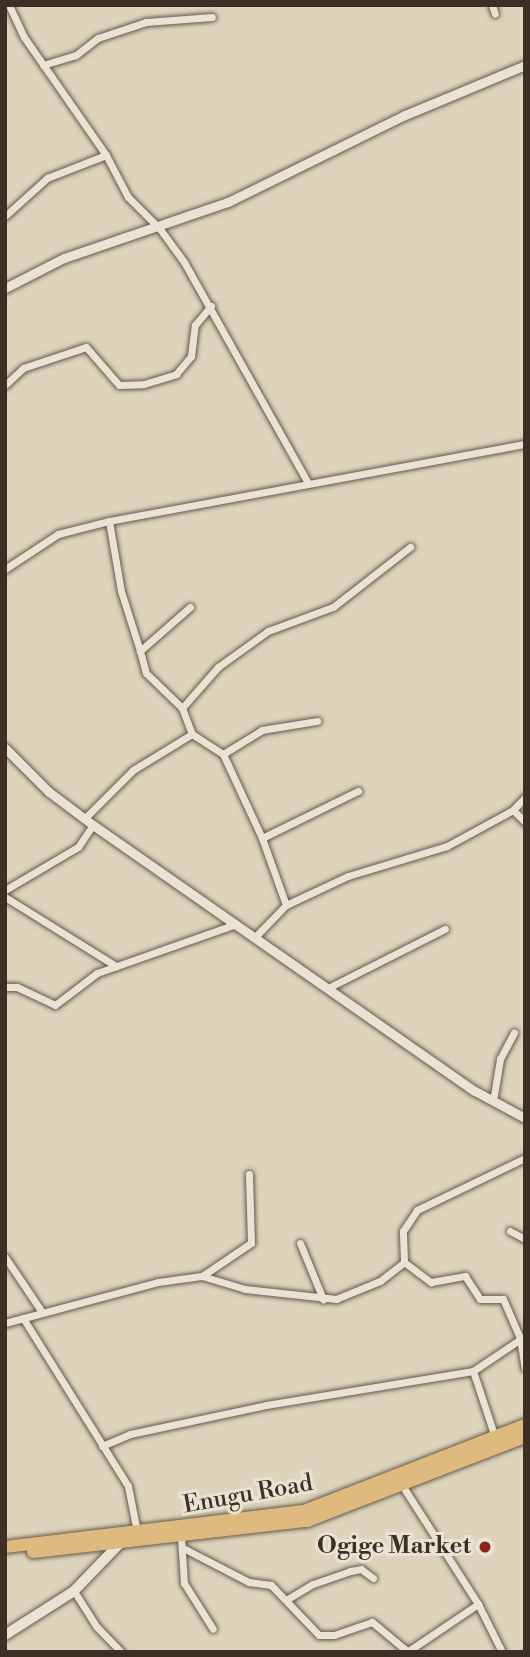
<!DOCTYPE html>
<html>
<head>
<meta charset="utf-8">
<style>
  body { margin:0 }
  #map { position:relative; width:530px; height:1657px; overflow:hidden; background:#ddd4bb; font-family:"Libre Bodoni",serif }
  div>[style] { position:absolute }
  .roads { filter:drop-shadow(0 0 2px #655849) drop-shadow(0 0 2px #655849) }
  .minor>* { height:7px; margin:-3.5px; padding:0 3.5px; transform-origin:3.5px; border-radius:3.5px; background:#e9e3d3 }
  .tertiary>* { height:9px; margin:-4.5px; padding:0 4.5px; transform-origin:4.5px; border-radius:4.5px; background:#e9e3d3 }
  .secondary>* { height:10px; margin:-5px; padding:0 5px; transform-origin:5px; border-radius:5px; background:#e9e3d3 }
  .primary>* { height:12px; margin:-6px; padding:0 6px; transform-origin:6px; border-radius:6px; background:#deba7e }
  .dots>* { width:19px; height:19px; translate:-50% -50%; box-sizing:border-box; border:4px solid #e9e3d3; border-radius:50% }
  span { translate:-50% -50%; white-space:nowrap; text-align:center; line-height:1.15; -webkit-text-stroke:6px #e9e3d3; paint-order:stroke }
  .street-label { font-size:24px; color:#3d2f23 }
  .poi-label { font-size:24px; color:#3d2f23; font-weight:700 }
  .right { translate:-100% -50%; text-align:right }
  .frame { position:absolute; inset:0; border:7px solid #3d2f23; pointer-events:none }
</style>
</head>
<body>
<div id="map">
  <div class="roads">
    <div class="minor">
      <i style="left:9px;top:5px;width:35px;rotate:65deg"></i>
      <i style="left:24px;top:37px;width:144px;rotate:55.2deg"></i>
      <i style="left:106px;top:155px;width:47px;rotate:62.4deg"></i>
      <i style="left:128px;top:197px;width:45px;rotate:45deg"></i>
      <i style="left:160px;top:229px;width:41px;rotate:54deg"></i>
      <i style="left:184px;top:262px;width:251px;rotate:60.7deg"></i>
      <i style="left:492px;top:5px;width:9px;rotate:72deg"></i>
      <i style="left:43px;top:65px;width:34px;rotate:-17deg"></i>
      <i style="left:76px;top:55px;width:28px;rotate:-38deg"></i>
      <i style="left:98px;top:38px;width:51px;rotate:-18.4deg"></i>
      <i style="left:146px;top:22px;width:66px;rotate:-4.3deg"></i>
      <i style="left:5px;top:216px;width:57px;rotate:-42.1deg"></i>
      <i style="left:47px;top:178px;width:63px;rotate:-21.3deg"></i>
      <i style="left:5px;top:385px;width:25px;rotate:-43deg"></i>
      <i style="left:23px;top:368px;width:66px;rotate:-18.4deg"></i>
      <i style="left:86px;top:347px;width:50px;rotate:49deg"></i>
      <i style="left:119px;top:385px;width:25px;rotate:-2deg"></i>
      <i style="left:144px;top:384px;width:34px;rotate:-17deg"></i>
      <i style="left:176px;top:374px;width:23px;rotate:-50deg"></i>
      <i style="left:191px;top:356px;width:31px;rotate:-83deg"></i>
      <i style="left:195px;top:325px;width:25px;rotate:-50deg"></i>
      <i style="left:109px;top:521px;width:71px;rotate:80.3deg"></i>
      <i style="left:121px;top:591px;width:63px;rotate:72.4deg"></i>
      <i style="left:5px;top:569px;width:64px;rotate:-33.4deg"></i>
      <i style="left:58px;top:534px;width:53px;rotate:-14.3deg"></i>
      <i style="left:109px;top:521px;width:423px;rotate:-10.5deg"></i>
      <i style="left:190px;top:607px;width:67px;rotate:138.7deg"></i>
      <i style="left:140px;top:651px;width:23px;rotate:75deg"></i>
      <i style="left:146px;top:673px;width:50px;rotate:44.2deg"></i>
      <i style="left:182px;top:708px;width:28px;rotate:69deg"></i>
      <i style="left:182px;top:708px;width:55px;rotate:-48.7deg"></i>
      <i style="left:218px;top:667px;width:62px;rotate:-35.8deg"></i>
      <i style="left:268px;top:631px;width:69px;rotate:-20.3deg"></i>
      <i style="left:333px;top:607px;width:98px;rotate:-37.9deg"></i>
      <i style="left:223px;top:754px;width:46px;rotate:-31.6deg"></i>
      <i style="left:262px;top:730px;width:56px;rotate:-9.3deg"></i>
      <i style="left:513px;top:810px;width:17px;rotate:45deg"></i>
      <i style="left:84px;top:819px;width:69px;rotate:-45deg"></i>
      <i style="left:133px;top:770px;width:69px;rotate:-31.4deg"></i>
      <i style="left:192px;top:734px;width:37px;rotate:33deg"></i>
      <i style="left:223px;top:754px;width:93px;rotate:65.1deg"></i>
      <i style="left:262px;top:838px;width:71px;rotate:70.3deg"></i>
      <i style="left:262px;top:838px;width:107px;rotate:-26.1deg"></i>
      <i style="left:5px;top:890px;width:85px;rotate:-30.5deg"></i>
      <i style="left:78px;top:847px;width:27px;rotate:-56deg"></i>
      <i style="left:5px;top:897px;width:131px;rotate:31.9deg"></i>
      <i style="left:255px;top:937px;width:45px;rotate:-45.9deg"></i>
      <i style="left:286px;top:905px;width:68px;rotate:-25.1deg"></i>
      <i style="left:348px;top:876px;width:103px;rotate:-16.9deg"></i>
      <i style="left:447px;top:846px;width:75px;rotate:-28.6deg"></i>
      <i style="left:513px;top:810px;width:18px;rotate:-47deg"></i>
      <i style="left:5px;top:987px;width:12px"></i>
      <i style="left:17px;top:987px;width:42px;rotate:25.3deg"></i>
      <i style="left:55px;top:1005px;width:53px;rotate:-37.3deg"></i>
      <i style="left:97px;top:973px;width:147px;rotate:-19.4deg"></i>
      <i style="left:328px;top:988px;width:131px;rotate:-26.8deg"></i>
      <i style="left:493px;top:1101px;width:43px;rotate:-80.5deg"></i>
      <i style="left:500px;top:1059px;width:30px;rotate:-62deg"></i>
      <i style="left:510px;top:1231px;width:17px;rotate:28deg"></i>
      <i style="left:300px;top:1243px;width:61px;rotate:67.7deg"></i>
      <i style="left:5px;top:1257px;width:66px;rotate:56.1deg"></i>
      <i style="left:404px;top:1262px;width:34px;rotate:37deg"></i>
      <i style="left:431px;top:1282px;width:35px;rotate:-10deg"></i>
      <i style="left:465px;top:1276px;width:27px;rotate:57deg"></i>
      <i style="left:480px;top:1299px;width:23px"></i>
      <i style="left:503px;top:1299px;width:43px;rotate:66.4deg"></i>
      <i style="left:520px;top:1338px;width:30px;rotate:81deg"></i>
      <i style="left:202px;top:1276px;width:59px;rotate:-34deg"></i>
      <i style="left:251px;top:1243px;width:69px;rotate:-91.7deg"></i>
      <i style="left:23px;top:1318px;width:198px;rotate:58deg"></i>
      <i style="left:128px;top:1486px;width:47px;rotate:78.9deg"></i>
      <i style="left:5px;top:1323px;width:158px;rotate:-15deg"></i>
      <i style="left:158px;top:1282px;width:44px;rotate:-7.8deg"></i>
      <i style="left:202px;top:1276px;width:45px;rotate:16.8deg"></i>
      <i style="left:245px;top:1289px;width:92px;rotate:6.3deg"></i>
      <i style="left:336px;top:1299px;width:48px;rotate:-22.2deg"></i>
      <i style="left:380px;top:1281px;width:31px;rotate:-38deg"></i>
      <i style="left:404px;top:1262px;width:31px;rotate:-92deg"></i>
      <i style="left:403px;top:1231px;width:25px;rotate:-56deg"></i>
      <i style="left:417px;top:1210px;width:120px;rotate:-25.7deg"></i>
      <i style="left:473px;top:1371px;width:70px;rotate:71.6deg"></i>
      <i style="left:102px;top:1446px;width:30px;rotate:-23deg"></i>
      <i style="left:130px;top:1434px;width:139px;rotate:-12deg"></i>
      <i style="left:266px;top:1405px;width:210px;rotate:-9.3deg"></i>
      <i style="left:473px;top:1371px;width:63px;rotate:-33.9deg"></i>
      <i style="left:400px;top:1482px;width:145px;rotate:57.4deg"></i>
      <i style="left:478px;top:1604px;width:54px;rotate:63.4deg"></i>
      <i style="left:181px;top:1537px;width:46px;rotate:86.3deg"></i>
      <i style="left:184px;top:1583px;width:54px;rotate:57.8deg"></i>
      <i style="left:185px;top:1549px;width:72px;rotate:27.3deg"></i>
      <i style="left:249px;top:1582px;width:22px;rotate:8deg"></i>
      <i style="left:271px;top:1585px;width:69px;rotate:46.2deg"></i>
      <i style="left:319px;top:1635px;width:15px"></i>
      <i style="left:334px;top:1635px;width:40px;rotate:-18.9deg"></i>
      <i style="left:372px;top:1622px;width:45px;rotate:39.6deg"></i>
      <i style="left:74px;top:1591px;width:41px;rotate:57.8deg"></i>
      <i style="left:96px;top:1626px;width:36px;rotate:46deg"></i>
      <i style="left:286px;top:1600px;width:31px;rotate:-31deg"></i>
      <i style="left:313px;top:1584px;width:39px;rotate:-19deg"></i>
      <i style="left:350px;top:1571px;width:11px;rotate:-10deg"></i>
      <i style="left:361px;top:1569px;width:15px;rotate:37deg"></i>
      <i style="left:407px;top:1652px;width:86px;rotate:-34.1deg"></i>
    </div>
    <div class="tertiary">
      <i style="left:5px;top:288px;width:66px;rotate:-27deg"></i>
      <i style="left:64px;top:258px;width:173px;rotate:-18.9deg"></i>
      <i style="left:228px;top:202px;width:197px;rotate:-26.2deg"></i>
      <i style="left:405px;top:115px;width:130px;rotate:-22.6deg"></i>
      <i style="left:5px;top:748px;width:62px;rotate:45deg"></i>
      <i style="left:49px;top:792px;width:55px;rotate:36.9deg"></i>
      <i style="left:93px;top:825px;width:465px;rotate:34.9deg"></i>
      <i style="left:475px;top:1091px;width:57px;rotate:28.4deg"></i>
    </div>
    <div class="secondary">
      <i style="left:5px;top:1635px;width:82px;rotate:-32.5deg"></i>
      <i style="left:74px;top:1591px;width:71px;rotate:-46.1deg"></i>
    </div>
    <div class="primary">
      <i style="left:5px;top:1547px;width:301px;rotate:-6.9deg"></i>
      <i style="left:304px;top:1511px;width:237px;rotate:-21.3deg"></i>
      <i style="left:33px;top:1552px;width:276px;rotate:-6.5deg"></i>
      <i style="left:307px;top:1521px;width:234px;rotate:-21.1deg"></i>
    </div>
  </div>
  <div class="dots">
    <i style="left:485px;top:1547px;background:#8f2418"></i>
  </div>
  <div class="street-label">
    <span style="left:248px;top:1495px;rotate:-10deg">Enugu Road</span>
  </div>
  <div class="poi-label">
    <span class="right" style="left:471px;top:1547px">Ogige Market</span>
  </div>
  <div class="frame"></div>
</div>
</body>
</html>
